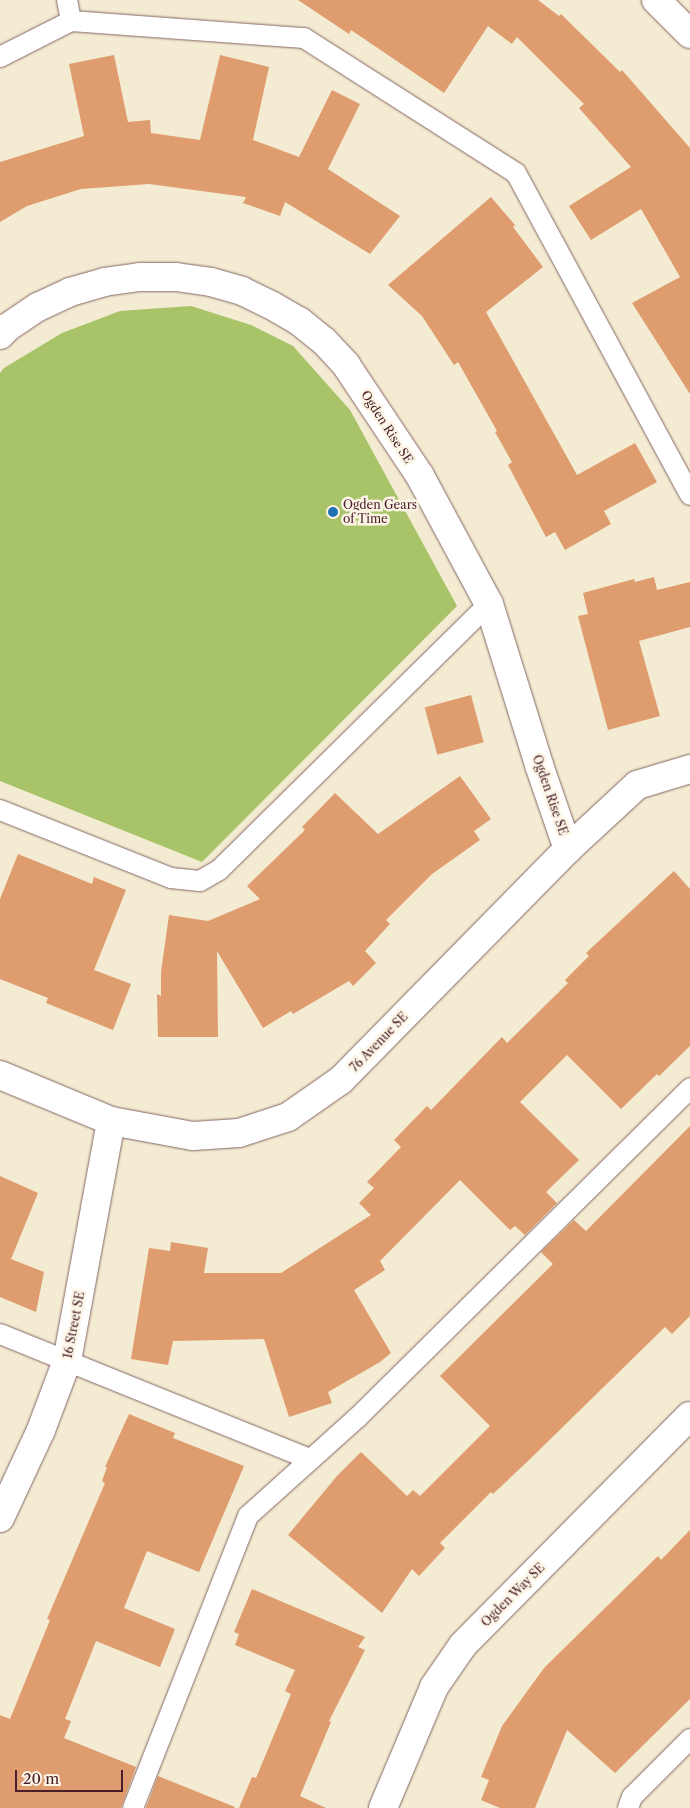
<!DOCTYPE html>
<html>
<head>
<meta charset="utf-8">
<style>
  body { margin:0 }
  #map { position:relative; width:690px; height:1808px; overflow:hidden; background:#f3ebd2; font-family:"Libre Caslon Text",serif }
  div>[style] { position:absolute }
  .green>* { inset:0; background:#a9c369 }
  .building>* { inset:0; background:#df9c6e; transform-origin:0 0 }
  .roads { filter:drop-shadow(0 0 1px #856665) drop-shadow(0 0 1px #856665) }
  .lane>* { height:20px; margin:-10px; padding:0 10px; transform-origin:10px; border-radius:10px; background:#fff }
  .street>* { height:28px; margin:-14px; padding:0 14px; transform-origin:14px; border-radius:14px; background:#fff }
  .dots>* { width:14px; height:14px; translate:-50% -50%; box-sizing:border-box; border:2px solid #fcf5e5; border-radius:50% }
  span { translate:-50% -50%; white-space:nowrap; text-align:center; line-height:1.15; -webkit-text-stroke:5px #fcf5e5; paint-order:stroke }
  .street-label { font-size:12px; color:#4a1f2b }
  .poi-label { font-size:12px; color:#4a1f2b }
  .left { translate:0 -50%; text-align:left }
  .scale { position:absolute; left:15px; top:1770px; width:108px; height:22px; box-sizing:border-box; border:2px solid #4a1f2b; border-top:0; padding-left:6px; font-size:15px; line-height:18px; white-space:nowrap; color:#4a1f2b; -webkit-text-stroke:4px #fcf5e5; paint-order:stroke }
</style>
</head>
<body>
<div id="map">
  <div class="green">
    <i style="clip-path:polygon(191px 306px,251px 325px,293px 346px,350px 410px,457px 606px,202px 862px,0 781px,0 373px,4px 368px,62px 333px,120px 311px)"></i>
  </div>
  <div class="building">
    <i style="clip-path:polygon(298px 0,538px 0,559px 16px,561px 14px,620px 72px,622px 70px,690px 148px,690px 394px,632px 303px,680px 277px,641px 209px,591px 240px,569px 206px,631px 167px,579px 108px,584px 104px,517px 37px,512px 44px,488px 26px,444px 93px,351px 30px,349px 34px)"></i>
    <i style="clip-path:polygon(114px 55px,128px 122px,150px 120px,151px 133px,200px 140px,220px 55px,269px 67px,253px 140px,299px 157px,332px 90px,360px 104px,328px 169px,400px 216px,370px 254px,285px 202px,280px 216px,243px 203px,246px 197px,149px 184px,81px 189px,27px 206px,0 222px,0 162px,84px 136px,69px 64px)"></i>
    <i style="clip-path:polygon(491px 197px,515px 225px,513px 227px,543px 267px,486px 312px,577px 475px,635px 443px,657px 482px,604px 511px,611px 524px,565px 550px,555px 532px,546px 537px,508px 465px,512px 462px,495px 432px,497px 431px,458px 362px,454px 365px,422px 316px,388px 285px)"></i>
    <i style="clip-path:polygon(654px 577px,657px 590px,690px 582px,690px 627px,639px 641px,660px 716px,608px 730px,578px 616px,588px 614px,583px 593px,634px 579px,635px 582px)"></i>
    <i style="left:471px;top:695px;width:49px;height:48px;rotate:75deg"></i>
    <i style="clip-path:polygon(460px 776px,491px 819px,474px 831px,480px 840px,432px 874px,386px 920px,390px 924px,365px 951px,376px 963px,353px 986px,349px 981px,293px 1014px,291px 1011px,263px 1028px,217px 951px,218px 1037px,158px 1037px,157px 994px,161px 996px,161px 972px,169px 915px,208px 921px,260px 899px,247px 886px,305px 830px,302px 827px,335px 793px,378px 834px)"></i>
    <i style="clip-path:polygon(18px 854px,92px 884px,94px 877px,126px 890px,94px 970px,131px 984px,113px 1030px,46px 1003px,48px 998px,0 979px,0 899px)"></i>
    <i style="clip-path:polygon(674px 871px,690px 889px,690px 1046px,659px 1076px,657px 1074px,621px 1109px,567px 1055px,520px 1102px,579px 1160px,546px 1192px,557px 1203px,525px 1235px,515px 1226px,510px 1230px,460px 1180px,380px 1261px,385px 1270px,354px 1290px,391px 1353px,380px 1362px,328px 1392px,332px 1403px,289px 1417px,264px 1339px,173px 1341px,168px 1365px,131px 1359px,149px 1248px,170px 1251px,171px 1242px,208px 1248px,204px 1273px,281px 1273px,371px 1215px,359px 1203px,374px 1188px,367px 1182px,401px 1147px,394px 1140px,427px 1106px,431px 1110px,502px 1037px,507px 1043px,568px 983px,565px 980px,589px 956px,586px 953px)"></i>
    <i style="clip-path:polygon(690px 1126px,690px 1316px,672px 1334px,665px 1327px,528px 1461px,493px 1494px,491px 1492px,440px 1543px,445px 1548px,419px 1576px,412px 1569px,382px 1613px,288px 1535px,337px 1476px,361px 1452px,407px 1496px,413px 1490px,420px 1496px,490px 1426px,440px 1376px,553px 1264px,541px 1252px,574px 1220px,586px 1231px)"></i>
    <i style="clip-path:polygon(0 1176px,38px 1193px,11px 1259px,44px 1272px,36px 1312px,0 1297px)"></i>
    <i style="clip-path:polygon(129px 1414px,175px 1433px,173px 1438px,244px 1466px,199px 1572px,147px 1551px,124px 1608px,175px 1629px,160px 1667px,96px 1641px,65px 1719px,71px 1721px,64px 1738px,136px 1767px,121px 1808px,0 1808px,0 1715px,10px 1719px,50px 1620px,47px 1619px,105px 1483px,102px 1481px,107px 1467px,105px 1467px)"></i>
    <i style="clip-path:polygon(690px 1530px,690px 1699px,615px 1773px,567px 1730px,535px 1808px,500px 1808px,481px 1800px,489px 1780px,481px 1777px,502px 1726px,544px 1668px,658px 1556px,661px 1560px)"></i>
    <i style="clip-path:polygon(252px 1589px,365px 1637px,358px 1647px,365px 1650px,329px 1721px,331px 1722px,300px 1796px,326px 1808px,239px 1808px,252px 1777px,256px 1778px,291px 1694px,285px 1691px,295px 1670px,235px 1645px,239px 1634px,234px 1632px)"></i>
    <i style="clip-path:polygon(158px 1776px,235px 1807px,234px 1808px,146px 1808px)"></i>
  </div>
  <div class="roads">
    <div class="lane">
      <i style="left:67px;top:0;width:21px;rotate:79deg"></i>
      <i style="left:0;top:57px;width:80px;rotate:-26.9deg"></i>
      <i style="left:71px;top:21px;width:234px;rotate:4.2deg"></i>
      <i style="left:304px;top:38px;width:251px;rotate:32.5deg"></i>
      <i style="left:516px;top:173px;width:366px;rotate:61.6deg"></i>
      <i style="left:0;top:810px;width:184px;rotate:21.7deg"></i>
      <i style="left:171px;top:878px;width:29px;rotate:6deg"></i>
      <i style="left:200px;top:881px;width:22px;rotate:-30deg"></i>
      <i style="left:219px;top:870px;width:379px;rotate:-44.6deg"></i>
      <i style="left:0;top:1334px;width:334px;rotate:22deg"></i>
      <i style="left:133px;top:1808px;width:314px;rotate:-68.5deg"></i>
      <i style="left:248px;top:1516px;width:147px;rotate:-42deg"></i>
      <i style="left:357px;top:1418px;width:469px;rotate:-44.7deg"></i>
      <i style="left:628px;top:1808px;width:12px;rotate:-70deg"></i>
      <i style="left:632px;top:1797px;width:82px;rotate:-45deg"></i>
    </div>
    <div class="street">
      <i style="left:656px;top:0;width:48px;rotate:45deg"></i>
      <i style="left:0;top:335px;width:11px;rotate:-45deg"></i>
      <i style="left:8px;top:327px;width:36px;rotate:-34deg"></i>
      <i style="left:38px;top:307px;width:35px;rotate:-25deg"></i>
      <i style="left:70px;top:292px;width:35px;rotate:-16deg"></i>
      <i style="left:104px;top:282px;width:36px;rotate:-8deg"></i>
      <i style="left:140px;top:277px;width:36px"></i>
      <i style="left:176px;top:277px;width:35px;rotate:8deg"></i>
      <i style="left:211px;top:282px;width:32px;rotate:16deg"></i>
      <i style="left:242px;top:291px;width:32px;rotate:26deg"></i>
      <i style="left:271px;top:305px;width:32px;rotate:30deg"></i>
      <i style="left:299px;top:321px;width:32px;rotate:39deg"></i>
      <i style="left:324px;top:341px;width:33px;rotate:47deg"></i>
      <i style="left:346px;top:365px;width:133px;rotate:56.3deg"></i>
      <i style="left:420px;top:476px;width:145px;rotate:61.7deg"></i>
      <i style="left:489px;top:604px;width:169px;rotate:72.7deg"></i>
      <i style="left:539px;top:765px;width:89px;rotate:71deg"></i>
      <i style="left:0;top:1075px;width:120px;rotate:22.5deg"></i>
      <i style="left:111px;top:1121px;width:83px;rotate:10.4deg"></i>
      <i style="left:193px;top:1136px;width:46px;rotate:-3.7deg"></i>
      <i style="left:239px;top:1133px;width:52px;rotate:-18.1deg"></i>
      <i style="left:288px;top:1117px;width:65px;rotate:-34.9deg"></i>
      <i style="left:341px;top:1080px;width:324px;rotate:-45.5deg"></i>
      <i style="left:568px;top:849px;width:94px;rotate:-42.8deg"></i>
      <i style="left:637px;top:785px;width:55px;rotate:-16.8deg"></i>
      <i style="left:0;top:1518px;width:97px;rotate:-65deg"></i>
      <i style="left:41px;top:1430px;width:74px;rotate:-69.4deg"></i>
      <i style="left:67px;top:1361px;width:244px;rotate:-79.6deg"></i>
      <i style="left:383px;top:1808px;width:131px;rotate:-67.1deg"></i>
      <i style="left:434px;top:1687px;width:51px;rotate:-55.4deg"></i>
      <i style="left:463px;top:1645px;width:322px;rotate:-45.3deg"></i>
    </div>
  </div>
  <div class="dots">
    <i style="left:333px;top:512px;background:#1f6fb2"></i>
  </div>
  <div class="street-label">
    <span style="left:387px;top:427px;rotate:57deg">Ogden Rise SE</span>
    <span style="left:550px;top:795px;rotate:71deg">Ogden Rise SE</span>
    <span style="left:379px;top:1042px;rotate:-46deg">76 Avenue SE</span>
    <span style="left:74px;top:1325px;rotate:-79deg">16 Street SE</span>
    <span style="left:513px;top:1595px;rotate:-45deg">Ogden Way SE</span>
  </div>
  <div class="poi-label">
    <span class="left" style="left:343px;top:512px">Ogden Gears<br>of Time</span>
  </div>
  <div class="scale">20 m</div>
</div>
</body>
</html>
